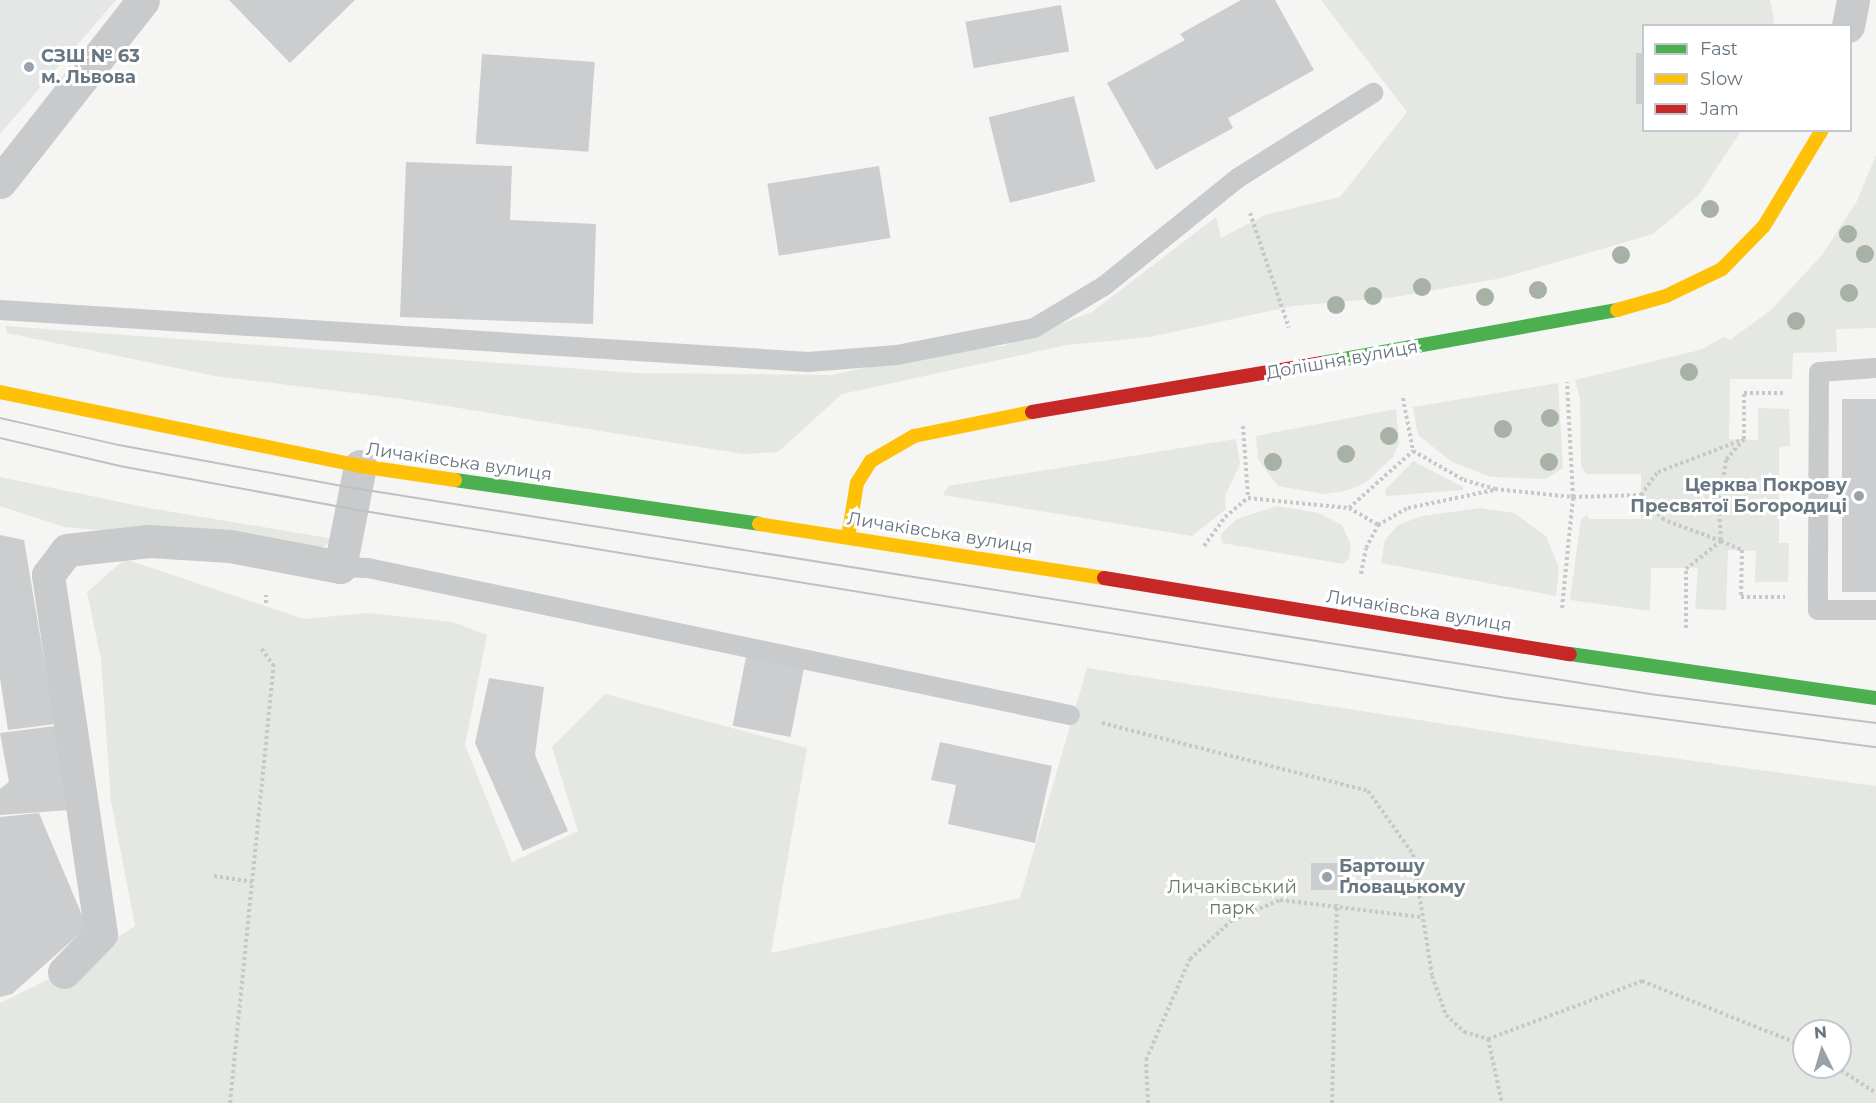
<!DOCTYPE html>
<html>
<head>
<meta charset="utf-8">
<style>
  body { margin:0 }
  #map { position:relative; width:1876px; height:1103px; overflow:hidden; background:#f5f5f4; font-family:Montserrat,sans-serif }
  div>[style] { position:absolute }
  .built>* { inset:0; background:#e5e6e6 }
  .green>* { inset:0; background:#e4e7e2 }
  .building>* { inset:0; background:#cccdce; transform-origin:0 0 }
  .path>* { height:4px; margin-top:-2px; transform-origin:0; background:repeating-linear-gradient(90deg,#c7c8c9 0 3px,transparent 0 6px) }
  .lane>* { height:20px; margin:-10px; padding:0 10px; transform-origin:10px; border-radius:10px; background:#c9cacb }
  .street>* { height:33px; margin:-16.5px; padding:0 16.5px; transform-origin:16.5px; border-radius:16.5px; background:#c9cacb }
  .fast>* { height:14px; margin:-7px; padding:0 7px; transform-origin:7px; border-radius:7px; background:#4caf50 }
  .slow>* { height:14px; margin:-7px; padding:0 7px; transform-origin:7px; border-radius:7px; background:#ffc107 }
  .jam>* { height:14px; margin:-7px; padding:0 7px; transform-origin:7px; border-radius:7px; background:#c62828 }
  .tram>* { height:1.5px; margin:-0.75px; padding:0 0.75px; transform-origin:0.75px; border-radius:0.75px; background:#bfc0c1 }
  .trees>* { width:18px; height:18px; margin:-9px; border-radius:50%; background:#a8b1a5 }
  .dots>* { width:16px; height:16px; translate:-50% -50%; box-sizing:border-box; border:3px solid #fff; border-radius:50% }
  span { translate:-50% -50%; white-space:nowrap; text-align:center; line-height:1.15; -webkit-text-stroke:6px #fff; paint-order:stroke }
  .poi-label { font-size:18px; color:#677681; font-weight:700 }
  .left { translate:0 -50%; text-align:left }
  .right { translate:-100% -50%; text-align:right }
  .street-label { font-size:18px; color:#677681 }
  .park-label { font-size:18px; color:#697965 }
  .legend { position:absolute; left:1642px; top:24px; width:210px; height:108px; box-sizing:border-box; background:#fff; border:2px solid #c2c8cd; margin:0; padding:8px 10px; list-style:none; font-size:18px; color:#677681 }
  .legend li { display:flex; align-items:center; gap:12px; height:30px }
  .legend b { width:30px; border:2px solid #c2c8cd }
  .north { position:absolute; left:1792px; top:1019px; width:60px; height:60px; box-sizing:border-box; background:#fff; border:2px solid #c2c8cd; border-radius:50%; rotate:355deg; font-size:16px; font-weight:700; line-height:24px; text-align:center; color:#677681 }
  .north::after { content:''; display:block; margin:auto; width:21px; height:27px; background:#99a2a9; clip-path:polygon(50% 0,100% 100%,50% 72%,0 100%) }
</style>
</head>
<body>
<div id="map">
  <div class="built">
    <i style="clip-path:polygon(0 0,116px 0,0 134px)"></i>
  </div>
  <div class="green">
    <i style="clip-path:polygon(1321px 0,1770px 0,1774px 19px,1772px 26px,1644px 26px,1644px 130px,1741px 131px,1698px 196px,1653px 234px,1502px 278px,1395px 297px,1293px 306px,1150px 337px,1067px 345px,842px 394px,778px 452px,743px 454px,403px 399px,215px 376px,7px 333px,5px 326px,635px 373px,832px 375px,917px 356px,1003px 346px,1092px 312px,1216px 217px,1221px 238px,1265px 215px,1340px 197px,1407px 112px)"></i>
    <i style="clip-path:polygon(1876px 155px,1876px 328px,1836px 329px,1837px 352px,1793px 353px,1792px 379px,1730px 379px,1729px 439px,1758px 440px,1758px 408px,1789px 409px,1790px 446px,1779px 447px,1779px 543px,1789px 543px,1788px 582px,1755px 582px,1756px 551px,1728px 550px,1726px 610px,1695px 609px,1698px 568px,1651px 568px,1650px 611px,1570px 600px,1581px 519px,1588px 515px,1588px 519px,1641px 519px,1641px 474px,1586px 474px,1581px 465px,1580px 399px,1575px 380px,1700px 350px,1724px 337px,1730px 340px,1771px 310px,1822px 255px,1857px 201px)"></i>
    <i style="clip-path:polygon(1558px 383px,1563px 468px,1546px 479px,1491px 477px,1452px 462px,1418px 435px,1413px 407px)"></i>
    <i style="clip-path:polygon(1396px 409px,1399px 443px,1393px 457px,1365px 483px,1345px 491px,1325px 494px,1278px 486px,1258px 459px,1256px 436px)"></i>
    <i style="clip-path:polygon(1236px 439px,1240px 464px,1225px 496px,1226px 509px,1192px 536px,943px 495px,948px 486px)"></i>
    <i style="clip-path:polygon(1413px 461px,1463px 487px,1463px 490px,1386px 496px,1385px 490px)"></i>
    <i style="clip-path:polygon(0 477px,149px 508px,334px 539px,320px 550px,64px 527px,0 506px)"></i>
    <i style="clip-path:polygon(1277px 506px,1319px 513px,1342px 525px,1351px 545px,1349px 559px,1343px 564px,1222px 543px,1221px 534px,1237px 519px)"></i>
    <i style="clip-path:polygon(1480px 508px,1514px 513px,1546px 536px,1559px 568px,1556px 596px,1381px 563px,1385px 540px,1398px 525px,1422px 516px)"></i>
    <i style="clip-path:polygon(evenodd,125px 559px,304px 619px,367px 613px,453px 622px,487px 635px,465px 745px,512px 862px,578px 831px,552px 747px,605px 694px,807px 748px,771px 953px,1020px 898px,1087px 668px,1585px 746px,1876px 786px,1876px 1103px,0 1103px,0 1003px,64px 972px,135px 926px,111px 801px,101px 659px,87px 592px,125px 559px,1804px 1031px,1840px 1031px,1840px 1067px,1804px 1067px,1804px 1031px)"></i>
  </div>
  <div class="building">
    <i style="clip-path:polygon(229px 0,355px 0,290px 63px)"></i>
    <i style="clip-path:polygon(1241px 0,1275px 0,1314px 70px,1228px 118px,1233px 128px,1156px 170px,1107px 83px,1185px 40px,1180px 34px)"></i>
    <i style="left:1061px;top:5px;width:47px;height:97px;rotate:80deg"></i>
    <i style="left:1636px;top:53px;width:8px;height:51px"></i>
    <i style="left:482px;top:54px;width:113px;height:90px;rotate:4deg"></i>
    <i style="left:1074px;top:96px;width:88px;height:88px;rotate:76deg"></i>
    <i style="clip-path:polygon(406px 162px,512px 166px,510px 220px,596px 224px,593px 324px,400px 317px)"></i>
    <i style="left:879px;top:166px;width:73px;height:113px;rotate:81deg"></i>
    <i style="left:1842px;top:399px;width:34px;height:193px"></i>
    <i style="clip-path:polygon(0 535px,24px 540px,55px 724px,8px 730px,0 678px)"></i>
    <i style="left:746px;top:657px;width:59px;height:70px;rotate:11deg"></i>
    <i style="clip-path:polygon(489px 678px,544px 687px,535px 755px,568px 831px,523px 851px,475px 743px)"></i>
    <i style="clip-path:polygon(55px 726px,70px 810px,0 815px,0 789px,9px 782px,0 733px)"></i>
    <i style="clip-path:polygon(940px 742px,1052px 766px,1035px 843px,948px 824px,956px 785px,931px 780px)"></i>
    <i style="clip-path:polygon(39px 813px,87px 927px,12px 994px,0 997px,0 817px)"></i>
    <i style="left:1311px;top:863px;width:32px;height:27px"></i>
  </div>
  <div class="path">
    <i style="left:1250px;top:213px;width:121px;rotate:71.3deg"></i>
    <i style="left:1403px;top:398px;width:54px;rotate:79.3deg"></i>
    <i style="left:1413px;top:451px;width:59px;rotate:29.6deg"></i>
    <i style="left:1464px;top:480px;width:32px;rotate:16deg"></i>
    <i style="left:1495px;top:489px;width:78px;rotate:5.9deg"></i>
    <i style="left:1573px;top:497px;width:68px;rotate:-1.7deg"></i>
    <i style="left:1243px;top:426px;width:72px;rotate:86deg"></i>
    <i style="left:1744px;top:439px;width:28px;rotate:131deg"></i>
    <i style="left:1726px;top:460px;width:48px;rotate:98.5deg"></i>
    <i style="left:1719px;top:507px;width:34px;rotate:87deg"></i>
    <i style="left:1721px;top:541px;width:61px;rotate:-159.8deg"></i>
    <i style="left:1664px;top:520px;width:34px;rotate:-133deg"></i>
    <i style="left:1641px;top:495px;width:29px;rotate:-54deg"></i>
    <i style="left:1658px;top:472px;width:92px;rotate:-21deg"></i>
    <i style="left:1744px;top:439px;width:46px;rotate:-90deg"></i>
    <i style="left:1744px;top:393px;width:42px"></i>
    <i style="left:1349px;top:508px;width:86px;rotate:-41.7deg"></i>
    <i style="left:1204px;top:546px;width:36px;rotate:-54deg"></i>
    <i style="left:1225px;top:517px;width:30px;rotate:-40deg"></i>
    <i style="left:1248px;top:498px;width:101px;rotate:5.7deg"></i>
    <i style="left:1349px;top:508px;width:34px;rotate:30deg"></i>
    <i style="left:1361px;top:574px;width:26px;rotate:-79deg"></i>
    <i style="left:1366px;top:548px;width:26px;rotate:-62deg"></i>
    <i style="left:1378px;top:525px;width:34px;rotate:-30deg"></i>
    <i style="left:1408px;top:508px;width:88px;rotate:-11.8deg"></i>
    <i style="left:266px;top:603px;width:8px;rotate:-90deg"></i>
    <i style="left:1562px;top:608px;width:112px;rotate:-84.3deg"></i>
    <i style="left:1573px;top:497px;width:115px;rotate:-93deg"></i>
    <i style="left:1686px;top:628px;width:59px;rotate:-90deg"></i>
    <i style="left:1686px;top:569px;width:45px;rotate:-38.7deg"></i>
    <i style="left:1721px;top:541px;width:23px;rotate:23deg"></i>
    <i style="left:1742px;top:550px;width:47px;rotate:91.2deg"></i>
    <i style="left:1741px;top:597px;width:44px"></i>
    <i style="left:1102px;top:723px;width:275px;rotate:14.3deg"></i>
    <i style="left:1368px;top:791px;width:77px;rotate:54.5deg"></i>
    <i style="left:1413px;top:854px;width:123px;rotate:81.1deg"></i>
    <i style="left:1432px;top:976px;width:41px;rotate:70.3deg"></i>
    <i style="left:1446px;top:1015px;width:25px;rotate:43deg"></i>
    <i style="left:1464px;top:1032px;width:25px;rotate:16deg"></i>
    <i style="left:1488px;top:1039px;width:66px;rotate:77.7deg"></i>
    <i style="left:214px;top:876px;width:40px;rotate:8.5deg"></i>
    <i style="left:1488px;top:1039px;width:165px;rotate:-20.6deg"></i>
    <i style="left:1642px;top:981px;width:175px;rotate:21.9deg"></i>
    <i style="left:1836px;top:1067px;width:48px;rotate:33deg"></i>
    <i style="left:230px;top:1103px;width:439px;rotate:-84.3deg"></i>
    <i style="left:274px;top:666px;width:24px;rotate:-126deg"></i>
    <i style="left:1148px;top:1103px;width:43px;rotate:-92.7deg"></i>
    <i style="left:1146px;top:1060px;width:110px;rotate:-66.5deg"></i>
    <i style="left:1190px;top:959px;width:57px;rotate:-42.9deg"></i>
    <i style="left:1232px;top:920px;width:52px;rotate:-22.6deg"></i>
    <i style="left:1280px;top:900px;width:141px;rotate:6.9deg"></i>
    <i style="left:1332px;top:1103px;width:199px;rotate:-88.6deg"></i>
  </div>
  <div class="lane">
    <i style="left:0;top:310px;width:810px;rotate:3.68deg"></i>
    <i style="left:808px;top:362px;width:89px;rotate:-4.5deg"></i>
    <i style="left:897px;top:355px;width:140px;rotate:-11.1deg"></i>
    <i style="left:1034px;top:328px;width:82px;rotate:-31deg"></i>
    <i style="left:1104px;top:286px;width:172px;rotate:-38.9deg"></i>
    <i style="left:1238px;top:178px;width:160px;rotate:-32.2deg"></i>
    <i style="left:1876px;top:368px;width:57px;rotate:176deg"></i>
    <i style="left:1819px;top:372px;width:224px;rotate:90.3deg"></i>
    <i style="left:1818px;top:596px;width:14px;rotate:90deg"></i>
    <i style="left:1818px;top:610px;width:58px"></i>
    <i style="left:340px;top:567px;width:28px;rotate:2deg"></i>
    <i style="left:368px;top:568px;width:717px;rotate:11.83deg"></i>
  </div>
  <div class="street">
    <i style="left:1848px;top:26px;width:26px;rotate:-79deg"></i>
    <i style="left:0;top:182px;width:231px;rotate:-51.8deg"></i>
    <i style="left:64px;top:972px;width:53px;rotate:-45.8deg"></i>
    <i style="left:101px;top:934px;width:363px;rotate:-98.4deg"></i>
    <i style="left:48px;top:575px;width:31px;rotate:-53deg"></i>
    <i style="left:67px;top:550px;width:82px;rotate:-6.3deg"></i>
    <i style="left:149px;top:541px;width:81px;rotate:3.5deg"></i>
    <i style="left:230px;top:546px;width:112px;rotate:10.8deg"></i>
    <i style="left:340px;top:567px;width:103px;rotate:-78.8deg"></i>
  </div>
  <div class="fast">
    <i style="left:1322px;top:363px;width:300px;rotate:-10.2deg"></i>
    <i style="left:455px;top:480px;width:307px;rotate:8.2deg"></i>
    <i style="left:1570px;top:654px;width:309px;rotate:8.2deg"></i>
  </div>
  <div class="slow">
    <i style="left:1617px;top:310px;width:51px;rotate:-15.9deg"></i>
    <i style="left:1666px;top:296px;width:62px;rotate:-25.7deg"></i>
    <i style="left:1722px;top:269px;width:60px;rotate:-45.7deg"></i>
    <i style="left:1764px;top:226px;width:112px;rotate:-58.9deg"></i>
    <i style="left:0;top:392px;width:368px;rotate:11.6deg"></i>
    <i style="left:360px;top:466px;width:96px;rotate:8.4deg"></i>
    <i style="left:759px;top:524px;width:349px;rotate:8.9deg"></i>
    <i style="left:848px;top:537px;width:55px;rotate:-80.5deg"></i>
    <i style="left:857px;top:483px;width:26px;rotate:-58deg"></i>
    <i style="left:871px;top:461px;width:50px;rotate:-30.2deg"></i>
    <i style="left:914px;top:436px;width:120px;rotate:-11.5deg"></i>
  </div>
  <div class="jam">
    <i style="left:1032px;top:412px;width:294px;rotate:-9.6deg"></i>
    <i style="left:1104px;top:578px;width:472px;rotate:9.3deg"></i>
  </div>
  <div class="tram">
    <i style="left:0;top:418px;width:122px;rotate:12.8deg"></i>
    <i style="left:119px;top:445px;width:239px;rotate:10.4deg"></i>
    <i style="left:354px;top:488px;width:1312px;rotate:9.03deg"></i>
    <i style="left:1650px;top:694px;width:228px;rotate:7.3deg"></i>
    <i style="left:0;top:438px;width:123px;rotate:13.1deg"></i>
    <i style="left:120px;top:466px;width:236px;rotate:10.5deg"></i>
    <i style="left:352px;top:509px;width:1170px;rotate:9.29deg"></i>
    <i style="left:1507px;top:698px;width:372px;rotate:7.6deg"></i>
  </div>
  <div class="trees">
    <i style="left:1710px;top:209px"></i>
    <i style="left:1848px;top:234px"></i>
    <i style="left:1865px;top:254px"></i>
    <i style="left:1621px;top:255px"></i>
    <i style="left:1422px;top:287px"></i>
    <i style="left:1538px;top:290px"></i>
    <i style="left:1849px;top:293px"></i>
    <i style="left:1373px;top:296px"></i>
    <i style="left:1485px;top:297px"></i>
    <i style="left:1336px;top:305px"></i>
    <i style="left:1796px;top:321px"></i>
    <i style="left:1689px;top:372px"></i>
    <i style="left:1550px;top:418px"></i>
    <i style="left:1503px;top:429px"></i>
    <i style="left:1389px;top:436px"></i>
    <i style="left:1346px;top:454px"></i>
    <i style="left:1273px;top:462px"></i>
    <i style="left:1549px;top:462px"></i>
  </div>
  <div class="dots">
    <i style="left:29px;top:67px;background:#99a2a9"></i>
    <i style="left:1859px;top:496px;background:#99a2a9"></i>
    <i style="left:1327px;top:877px;background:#99a2a9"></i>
  </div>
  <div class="poi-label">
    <span class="left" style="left:41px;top:67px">СЗШ № 63<br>м. Львова</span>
    <span class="right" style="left:1847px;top:496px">Церква Покрову<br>Пресвятої Богородиці</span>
    <span class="left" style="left:1339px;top:877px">Бартошу<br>Ґловацькому</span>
  </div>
  <div class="street-label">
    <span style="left:1342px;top:360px;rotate:-10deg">Долішня вулиця</span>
    <span style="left:459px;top:462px;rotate:8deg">Личаківська вулиця</span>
    <span style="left:940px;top:533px;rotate:9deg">Личаківська вулиця</span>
    <span style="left:1419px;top:611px;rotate:9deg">Личаківська вулиця</span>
  </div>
  <div class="park-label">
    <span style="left:1232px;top:898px">Личаківський<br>парк</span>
  </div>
  <ul class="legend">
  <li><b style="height:8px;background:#4caf50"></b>Fast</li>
  <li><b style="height:8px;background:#ffc107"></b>Slow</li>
  <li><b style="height:8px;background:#c62828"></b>Jam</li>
  </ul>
  <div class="north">N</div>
</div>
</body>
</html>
